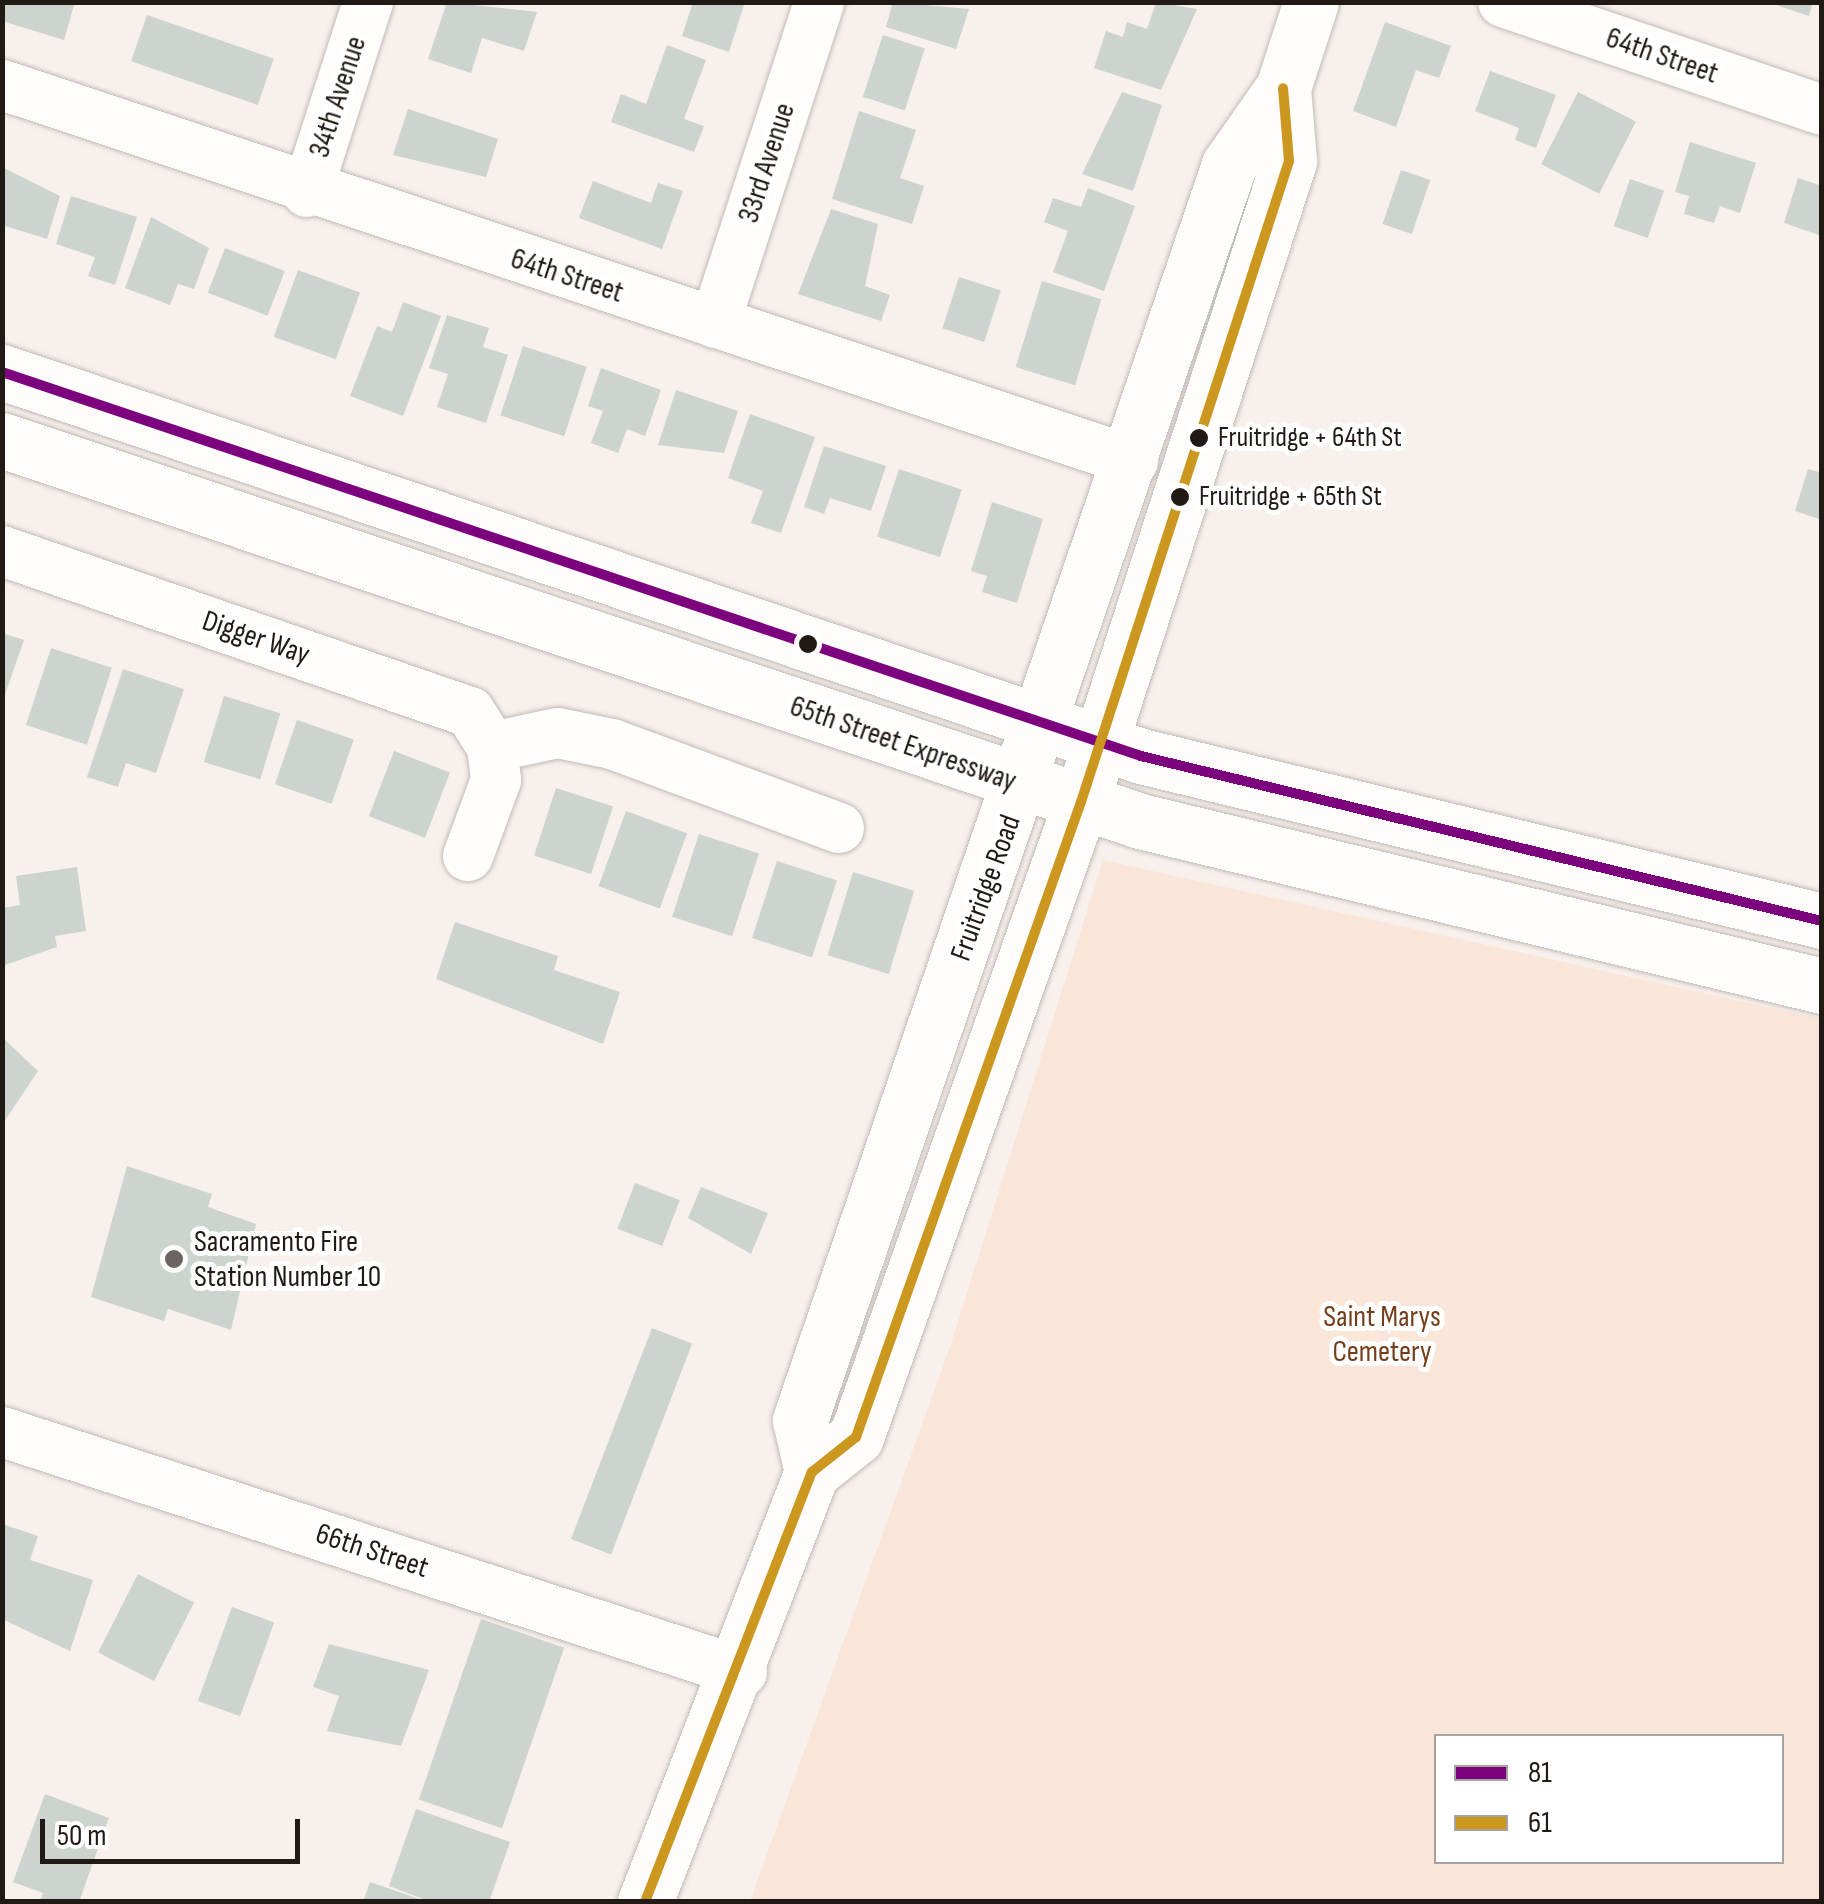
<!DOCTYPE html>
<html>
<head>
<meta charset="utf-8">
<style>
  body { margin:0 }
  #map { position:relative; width:1824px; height:1904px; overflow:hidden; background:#f7f0ec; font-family:"Sofia Sans Condensed",sans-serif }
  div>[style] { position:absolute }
  .green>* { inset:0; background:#fae5d9 }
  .building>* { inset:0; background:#cdd3ce; transform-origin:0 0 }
  .roads { filter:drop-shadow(0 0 2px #c1bab6) drop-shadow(0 0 2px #c1bab6) }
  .minor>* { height:50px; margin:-25px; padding:0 25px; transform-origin:25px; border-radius:25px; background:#fefdfc }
  .major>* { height:55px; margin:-27.5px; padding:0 27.5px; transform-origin:27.5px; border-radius:27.5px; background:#fefdfc }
  .bus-1>* { height:10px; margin:-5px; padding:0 5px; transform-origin:5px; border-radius:5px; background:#7c027e }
  .bus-2>* { height:10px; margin:-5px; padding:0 5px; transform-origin:5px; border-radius:5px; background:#cb971e }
  .dots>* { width:28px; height:28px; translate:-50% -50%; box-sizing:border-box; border:5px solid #fff; border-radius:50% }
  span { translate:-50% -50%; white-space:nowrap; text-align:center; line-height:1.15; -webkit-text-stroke:10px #fff; paint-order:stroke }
  .bus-label { font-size:28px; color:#211915 }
  .left { translate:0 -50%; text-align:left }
  .street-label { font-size:30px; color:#211915 }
  .poi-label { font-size:30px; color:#211915 }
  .park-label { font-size:30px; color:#743e1b }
  .frame { position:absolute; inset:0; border:5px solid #211915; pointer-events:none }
  .legend { position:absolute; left:1434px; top:1734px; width:350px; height:130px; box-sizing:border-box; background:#fff; border:2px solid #a6a3a1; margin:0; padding:12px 18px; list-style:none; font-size:30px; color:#211915 }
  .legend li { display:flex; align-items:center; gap:20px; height:50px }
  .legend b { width:50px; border:2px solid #a6a3a1 }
  .scale { position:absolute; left:40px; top:1819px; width:260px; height:45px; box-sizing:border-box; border:5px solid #211915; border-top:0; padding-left:12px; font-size:30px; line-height:35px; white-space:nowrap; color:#211915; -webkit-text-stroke:8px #fff; paint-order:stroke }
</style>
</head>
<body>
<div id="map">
  <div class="green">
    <i style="clip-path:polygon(evenodd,1103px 860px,1821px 1019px,1821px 1901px,750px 1901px,950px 1347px,1103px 860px,1436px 1736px,1782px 1736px,1782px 1862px,1436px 1862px,1436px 1736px)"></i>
  </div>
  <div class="building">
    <i style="clip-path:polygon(2px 2px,75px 2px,64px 40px,2px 21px)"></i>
    <i style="clip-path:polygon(447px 2px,537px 12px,524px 51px,482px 38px,471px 73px,428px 59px)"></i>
    <i style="clip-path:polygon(693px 2px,745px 2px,729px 52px,682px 36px)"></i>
    <i style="clip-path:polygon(893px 2px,969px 9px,956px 49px,886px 27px)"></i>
    <i style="clip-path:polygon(1156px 2px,1197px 9px,1161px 90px,1094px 68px,1106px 31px,1123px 37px,1127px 22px,1147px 29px)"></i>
    <i style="clip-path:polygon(1767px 2px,1813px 2px,1809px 16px)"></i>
    <i style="left:147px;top:15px;width:134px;height:49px;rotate:19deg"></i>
    <i style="clip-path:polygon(1385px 22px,1451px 46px,1439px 78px,1416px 70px,1396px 127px,1353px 111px)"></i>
    <i style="left:883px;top:35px;width:44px;height:65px;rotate:18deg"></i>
    <i style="clip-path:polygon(667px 45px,706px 60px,684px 119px,704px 126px,694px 152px,611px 122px,621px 94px,646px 104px)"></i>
    <i style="clip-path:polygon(1490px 71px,1556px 95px,1536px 148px,1515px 140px,1519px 128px,1475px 111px)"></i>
    <i style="clip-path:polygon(1122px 92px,1162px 105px,1133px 191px,1082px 174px)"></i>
    <i style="left:1578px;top:92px;width:65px;height:81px;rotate:27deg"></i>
    <i style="clip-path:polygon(408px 109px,498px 139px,486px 177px,393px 155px)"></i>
    <i style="clip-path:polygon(859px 111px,916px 130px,900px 178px,924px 186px,912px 224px,832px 199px)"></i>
    <i style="clip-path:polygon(1690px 142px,1756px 163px,1740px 213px,1720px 206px,1714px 223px,1684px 214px,1689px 196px,1675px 192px)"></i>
    <i style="clip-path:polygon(2px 167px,60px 196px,47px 239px,2px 225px)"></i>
    <i style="left:1401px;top:170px;width:31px;height:57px;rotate:19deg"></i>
    <i style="clip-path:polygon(1798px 178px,1822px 186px,1822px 236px,1784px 223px)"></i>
    <i style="left:1630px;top:179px;width:36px;height:50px;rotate:19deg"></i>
    <i style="clip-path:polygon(593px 181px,651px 203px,658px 183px,683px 191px,662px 249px,579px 218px)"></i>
    <i style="clip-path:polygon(1088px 188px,1135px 206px,1104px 291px,1053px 272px,1068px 231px,1044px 222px,1053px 198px,1081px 207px)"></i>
    <i style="clip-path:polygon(71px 196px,137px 217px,115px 285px,88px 276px,95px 257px,56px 244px)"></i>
    <i style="clip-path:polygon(831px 209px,878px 224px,865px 286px,890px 295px,881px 321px,798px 294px)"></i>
    <i style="clip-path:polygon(151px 217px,209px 248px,194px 289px,178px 284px,170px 305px,125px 288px)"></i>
    <i style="left:225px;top:248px;width:64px;height:48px;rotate:21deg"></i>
    <i style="left:298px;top:270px;width:66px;height:71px;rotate:20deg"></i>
    <i style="left:959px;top:277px;width:44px;height:54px;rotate:18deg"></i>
    <i style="left:1042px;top:281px;width:62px;height:90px;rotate:17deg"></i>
    <i style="clip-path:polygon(403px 302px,441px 316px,403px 416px,350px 396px,377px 326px,392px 332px)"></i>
    <i style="clip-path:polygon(447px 315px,489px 328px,483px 347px,508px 355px,486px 423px,437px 407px,448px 374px,429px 368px)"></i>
    <i style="left:523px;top:346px;width:67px;height:73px;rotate:18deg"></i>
    <i style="clip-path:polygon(601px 368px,661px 390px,645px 436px,627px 429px,618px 453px,591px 443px,603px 411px,588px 406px)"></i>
    <i style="clip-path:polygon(676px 390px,738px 411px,724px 453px,658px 445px)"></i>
    <i style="clip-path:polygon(750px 414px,815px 437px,781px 533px,751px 523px,763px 491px,728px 478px)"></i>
    <i style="clip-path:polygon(824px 446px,886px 466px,871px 511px,830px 498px,824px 514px,804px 507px)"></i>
    <i style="left:899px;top:469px;width:66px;height:71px;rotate:18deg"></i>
    <i style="clip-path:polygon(1808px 469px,1822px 473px,1822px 520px,1795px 511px)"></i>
    <i style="clip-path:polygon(992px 502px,1043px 519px,1017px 603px,982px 592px,987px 576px,971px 571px)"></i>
    <i style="clip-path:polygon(2px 633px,24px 640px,3px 700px,2px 700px)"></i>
    <i style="left:51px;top:648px;width:64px;height:81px;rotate:18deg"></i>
    <i style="clip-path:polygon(123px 669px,184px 689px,156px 773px,126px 763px,118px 787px,87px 777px)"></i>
    <i style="left:224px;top:696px;width:59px;height:69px;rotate:17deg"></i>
    <i style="left:297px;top:720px;width:60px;height:68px;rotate:19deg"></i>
    <i style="left:394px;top:751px;width:60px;height:70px;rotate:21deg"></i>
    <i style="left:556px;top:788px;width:60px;height:71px;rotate:18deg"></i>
    <i style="left:626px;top:811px;width:65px;height:80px;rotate:20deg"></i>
    <i style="left:699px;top:834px;width:63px;height:87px;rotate:18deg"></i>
    <i style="left:777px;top:861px;width:63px;height:81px;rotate:18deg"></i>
    <i style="clip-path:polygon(77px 867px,86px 931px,55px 936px,57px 947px,2px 966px,2px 908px,20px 905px,16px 876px)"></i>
    <i style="left:853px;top:872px;width:64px;height:87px;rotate:17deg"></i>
    <i style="clip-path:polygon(455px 922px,558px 956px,554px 970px,620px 992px,603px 1044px,436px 979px)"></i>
    <i style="clip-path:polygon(2px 1037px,38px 1071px,2px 1125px)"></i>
    <i style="clip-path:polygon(127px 1166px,212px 1194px,208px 1207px,256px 1224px,231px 1330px,168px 1309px,164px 1321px,91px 1297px)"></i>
    <i style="left:635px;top:1183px;width:48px;height:49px;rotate:21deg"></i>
    <i style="clip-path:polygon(701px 1187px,768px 1213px,751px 1254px,688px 1218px)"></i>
    <i style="left:652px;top:1328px;width:43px;height:226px;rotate:21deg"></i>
    <i style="clip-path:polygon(2px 1524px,38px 1536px,30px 1560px,93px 1580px,70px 1651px,2px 1619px)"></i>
    <i style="left:138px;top:1574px;width:63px;height:88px;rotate:27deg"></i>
    <i style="left:232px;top:1607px;width:45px;height:100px;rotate:20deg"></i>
    <i style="left:481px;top:1619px;width:88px;height:191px;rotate:19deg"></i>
    <i style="clip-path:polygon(329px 1644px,429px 1670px,401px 1746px,327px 1731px,339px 1696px,313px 1687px)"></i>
    <i style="clip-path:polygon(45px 1794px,109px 1818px,79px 1902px,40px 1902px,43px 1893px,13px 1882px)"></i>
    <i style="clip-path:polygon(416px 1809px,510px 1842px,489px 1902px,431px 1902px,389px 1886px)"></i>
    <i style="clip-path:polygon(370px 1882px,425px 1901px,425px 1902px,363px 1902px)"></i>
  </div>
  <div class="roads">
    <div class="minor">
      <i style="left:1503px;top:2px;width:337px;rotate:18.7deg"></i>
      <i style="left:2px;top:85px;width:1192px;rotate:18.39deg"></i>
      <i style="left:307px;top:192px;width:200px;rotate:-72.2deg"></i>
      <i style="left:715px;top:323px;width:337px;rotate:-72deg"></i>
      <i style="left:2px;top:551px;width:495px;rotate:19deg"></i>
      <i style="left:470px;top:712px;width:41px;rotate:57.8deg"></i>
      <i style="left:492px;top:747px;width:33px;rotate:83deg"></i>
      <i style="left:496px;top:780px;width:81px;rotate:110.2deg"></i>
      <i style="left:492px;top:747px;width:67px;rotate:-12deg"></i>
      <i style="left:558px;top:733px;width:55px;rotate:11.5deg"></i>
      <i style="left:612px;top:744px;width:242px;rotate:20.3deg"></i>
      <i style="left:2px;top:1432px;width:778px;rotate:17.97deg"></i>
    </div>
    <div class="major">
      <i style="left:2px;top:372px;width:1202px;rotate:18.63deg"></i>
      <i style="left:1141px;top:756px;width:701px;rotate:13.62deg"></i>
      <i style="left:2px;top:440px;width:1200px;rotate:18.51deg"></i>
      <i style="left:1140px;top:821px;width:702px;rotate:13.6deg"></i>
      <i style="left:812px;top:1472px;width:53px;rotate:-103deg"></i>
      <i style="left:800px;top:1420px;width:1326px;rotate:-71.13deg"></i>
      <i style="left:1229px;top:165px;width:94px;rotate:-55deg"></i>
      <i style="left:1283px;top:88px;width:90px;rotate:-72deg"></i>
      <i style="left:645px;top:1902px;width:461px;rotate:-68.8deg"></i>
      <i style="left:812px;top:1472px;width:56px;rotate:-38.5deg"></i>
      <i style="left:856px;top:1437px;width:674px;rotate:-70.49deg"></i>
      <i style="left:1081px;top:802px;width:674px;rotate:-72.02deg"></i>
      <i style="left:1289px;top:161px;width:73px;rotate:-94.7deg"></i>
    </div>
  </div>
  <div class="bus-1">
    <i style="left:2px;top:372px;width:1202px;rotate:18.63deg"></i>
    <i style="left:1141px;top:756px;width:701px;rotate:13.62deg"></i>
  </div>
  <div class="bus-2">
    <i style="left:645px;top:1902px;width:461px;rotate:-68.8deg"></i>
    <i style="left:812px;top:1472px;width:56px;rotate:-38.5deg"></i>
    <i style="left:856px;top:1437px;width:674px;rotate:-70.49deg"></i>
    <i style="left:1081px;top:802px;width:674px;rotate:-72.02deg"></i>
    <i style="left:1289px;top:161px;width:73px;rotate:-94.7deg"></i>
  </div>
  <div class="dots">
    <i style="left:1199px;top:438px;background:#211915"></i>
    <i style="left:1180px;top:497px;background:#211915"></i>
    <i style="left:808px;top:644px;background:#211915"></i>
    <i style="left:174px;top:1259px;background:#6c6460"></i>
  </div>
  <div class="bus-label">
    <span class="left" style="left:1218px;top:438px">Fruitridge + 64th St</span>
    <span class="left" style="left:1199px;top:497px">Fruitridge + 65th St</span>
  </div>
  <div class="street-label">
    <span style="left:1662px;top:56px;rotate:19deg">64th Street</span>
    <span style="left:338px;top:97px;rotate:-72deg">34th Avenue</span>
    <span style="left:767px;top:163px;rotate:-72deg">33rd Avenue</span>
    <span style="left:567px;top:276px;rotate:18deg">64th Street</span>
    <span style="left:256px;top:638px;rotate:19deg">Digger Way</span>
    <span style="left:903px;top:744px;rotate:19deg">65th Street Expressway</span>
    <span style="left:986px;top:888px;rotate:-70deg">Fruitridge Road</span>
    <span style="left:372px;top:1551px;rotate:18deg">66th Street</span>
  </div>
  <div class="poi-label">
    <span class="left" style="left:194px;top:1259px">Sacramento Fire<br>Station Number 10</span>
  </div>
  <div class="park-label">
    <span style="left:1382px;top:1334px">Saint Marys<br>Cemetery</span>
  </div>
  <div class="frame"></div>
  <ul class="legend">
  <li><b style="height:12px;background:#7c027e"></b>81</li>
  <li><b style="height:12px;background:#cb971e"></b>61</li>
  </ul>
  <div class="scale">50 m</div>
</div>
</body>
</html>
